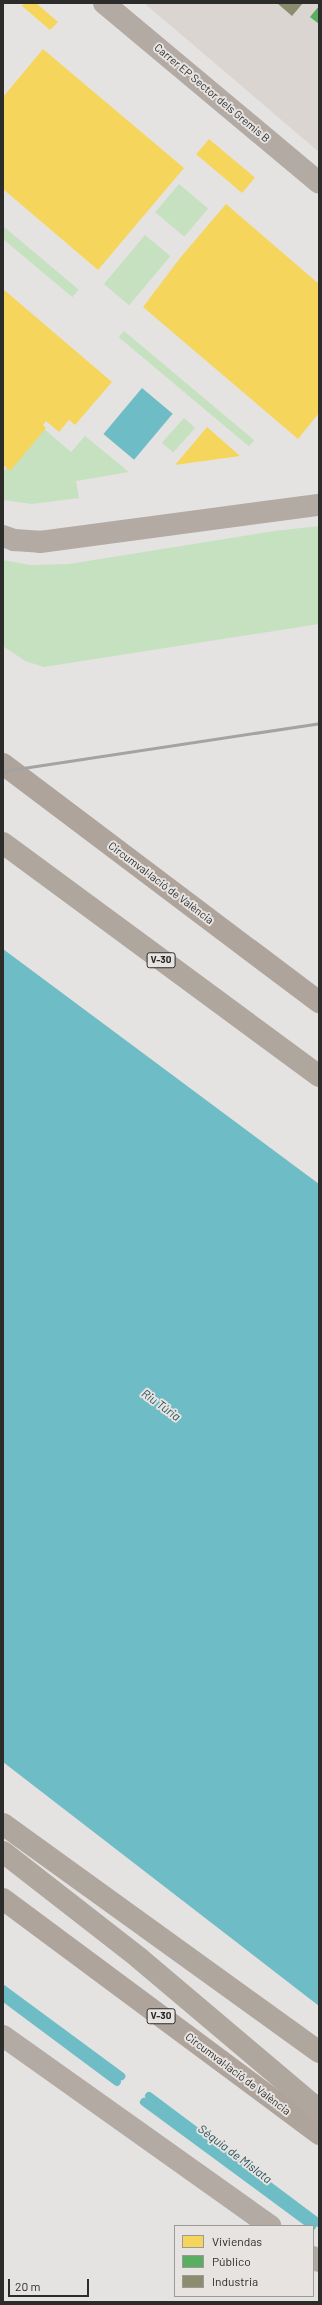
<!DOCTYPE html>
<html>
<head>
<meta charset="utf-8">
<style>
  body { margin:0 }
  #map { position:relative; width:322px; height:2305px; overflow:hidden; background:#e5e3e2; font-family:Barlow,sans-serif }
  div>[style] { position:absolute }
  .built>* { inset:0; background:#dbd5d1 }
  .green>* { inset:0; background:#c5e1bf; transform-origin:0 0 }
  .water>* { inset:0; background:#6ebcc5; transform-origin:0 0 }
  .homes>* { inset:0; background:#f6d55c; transform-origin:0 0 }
  .public>* { inset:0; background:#5aae61 }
  .industry>* { inset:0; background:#8c8c6e }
  .stream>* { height:8px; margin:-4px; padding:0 4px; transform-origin:4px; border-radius:4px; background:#6ebcc5 }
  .minor>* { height:22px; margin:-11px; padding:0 11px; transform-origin:11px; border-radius:11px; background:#b3aaa4 }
  .trunk>* { height:22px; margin:-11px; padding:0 11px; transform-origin:11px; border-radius:11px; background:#aea49c }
  .motorway>* { height:22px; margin:-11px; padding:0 11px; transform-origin:11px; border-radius:11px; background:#afa69e }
  .rail>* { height:3px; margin:-1.5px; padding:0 1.5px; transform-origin:1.5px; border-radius:1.5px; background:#a6a29f }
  span { translate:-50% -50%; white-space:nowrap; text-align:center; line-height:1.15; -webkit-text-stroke:4px #e6e3e1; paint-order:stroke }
  .shield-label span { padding:1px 3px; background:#e6e3e1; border:1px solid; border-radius:3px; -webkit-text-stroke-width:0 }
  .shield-label { font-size:10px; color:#2c2c2b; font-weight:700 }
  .street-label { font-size:11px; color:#2c2c2b }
  .water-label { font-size:12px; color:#235258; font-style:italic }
  .frame { position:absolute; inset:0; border:4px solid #2c2c2b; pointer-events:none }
  .legend { position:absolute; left:174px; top:2225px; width:140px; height:72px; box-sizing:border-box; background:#e6e3e1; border:1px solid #9c9a98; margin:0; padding:5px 7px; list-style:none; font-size:12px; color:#2c2c2b }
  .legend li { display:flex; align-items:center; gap:8px; height:20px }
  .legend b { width:20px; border:1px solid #9c9a98 }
  .scale { position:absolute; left:8px; top:2279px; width:81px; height:18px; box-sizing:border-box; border:2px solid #2c2c2b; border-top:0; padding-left:5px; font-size:12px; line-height:14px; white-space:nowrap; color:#2c2c2b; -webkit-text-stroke:3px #e6e3e1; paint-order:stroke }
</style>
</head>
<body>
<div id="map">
  <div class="built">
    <i style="clip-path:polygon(144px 3px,319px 3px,319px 152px)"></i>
  </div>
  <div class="green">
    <i style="left:179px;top:184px;width:38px;height:37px;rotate:40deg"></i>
    <i style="left:3px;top:226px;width:99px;height:10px;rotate:40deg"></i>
    <i style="left:145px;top:235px;width:33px;height:64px;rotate:40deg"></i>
    <i style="left:124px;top:331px;width:170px;height:8px;rotate:40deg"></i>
    <i style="left:184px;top:418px;width:15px;height:33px;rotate:42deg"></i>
    <i style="clip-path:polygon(42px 427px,71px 452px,85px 436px,129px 472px,76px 481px,79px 498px,32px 504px,3px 500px,3px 472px)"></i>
    <i style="clip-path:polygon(319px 526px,319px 624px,44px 667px,25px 661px,3px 646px,3px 560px,30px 565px,69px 564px,274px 531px)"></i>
  </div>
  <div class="water">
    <i style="left:142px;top:388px;width:40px;height:60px;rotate:40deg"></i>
    <i style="clip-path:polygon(3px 949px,319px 1184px,319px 2006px,3px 1762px)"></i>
  </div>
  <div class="homes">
    <i style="clip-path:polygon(24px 3px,36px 3px,58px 22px,50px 30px,22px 6px)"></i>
    <i style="clip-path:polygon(43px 49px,184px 168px,98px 270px,3px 189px,3px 97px)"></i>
    <i style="left:209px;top:139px;width:60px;height:20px;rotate:40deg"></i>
    <i style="clip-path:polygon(226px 204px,319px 284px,319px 413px,298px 439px,143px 307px,180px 258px)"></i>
    <i style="clip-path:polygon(3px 289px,112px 382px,75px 425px,69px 420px,59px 432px,46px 421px,43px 425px,46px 428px,10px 471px,3px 465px)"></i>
    <i style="clip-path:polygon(207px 427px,240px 456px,175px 465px)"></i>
  </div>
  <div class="public">
    <i style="clip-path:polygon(319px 6px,319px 24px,310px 17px)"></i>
  </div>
  <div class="industry">
    <i style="clip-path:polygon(277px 3px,303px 3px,292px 16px)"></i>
  </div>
  <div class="stream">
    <i style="left:3px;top:1989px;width:147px;rotate:36.4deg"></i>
    <i style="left:3px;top:1997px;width:142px;rotate:36.7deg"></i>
    <i style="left:149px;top:2096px;width:212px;rotate:36.8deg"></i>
    <i style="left:144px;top:2102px;width:209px;rotate:36.4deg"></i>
  </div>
  <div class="minor">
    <i style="left:104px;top:3px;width:280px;rotate:39.9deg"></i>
    <i style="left:3px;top:536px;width:12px;rotate:20deg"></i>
    <i style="left:14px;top:540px;width:26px;rotate:4deg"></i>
    <i style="left:40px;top:542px;width:281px;rotate:-7.6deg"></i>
    <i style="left:3px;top:2036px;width:328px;rotate:35.4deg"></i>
    <i style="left:313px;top:2257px;width:7px;rotate:34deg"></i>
  </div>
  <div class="trunk">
    <i style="left:3px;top:764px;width:396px;rotate:37deg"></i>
    <i style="left:3px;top:1899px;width:394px;rotate:36.6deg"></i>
  </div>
  <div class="motorway">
    <i style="left:3px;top:843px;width:393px;rotate:36.4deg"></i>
    <i style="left:3px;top:1824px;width:390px;rotate:35.8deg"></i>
    <i style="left:3px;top:1852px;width:172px;rotate:37.9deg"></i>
    <i style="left:139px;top:1958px;width:236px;rotate:40.2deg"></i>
  </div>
  <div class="rail">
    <i style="left:3px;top:771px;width:320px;rotate:-8.6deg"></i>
  </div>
  <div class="shield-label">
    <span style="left:161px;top:960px">V-30</span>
    <span style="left:161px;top:2016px">V-30</span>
  </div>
  <div class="street-label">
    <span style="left:212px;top:93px;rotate:40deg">Carrer EP Sector dels Gremis B</span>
    <span style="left:161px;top:883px;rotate:37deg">Circumval·lació de València</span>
    <span style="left:238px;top:2074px;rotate:37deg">Circumval·lació de València</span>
  </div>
  <div class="water-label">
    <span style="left:161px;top:1405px;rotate:36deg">Riu Túria</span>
    <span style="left:235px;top:2154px;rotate:37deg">Séquia de Mislata</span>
  </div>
  <div class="frame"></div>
  <ul class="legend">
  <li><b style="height:11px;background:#f6d55c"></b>Viviendas</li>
  <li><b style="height:11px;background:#5aae61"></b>Público</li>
  <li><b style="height:11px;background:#8c8c6e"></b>Industria</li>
  </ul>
  <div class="scale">20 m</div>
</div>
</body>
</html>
